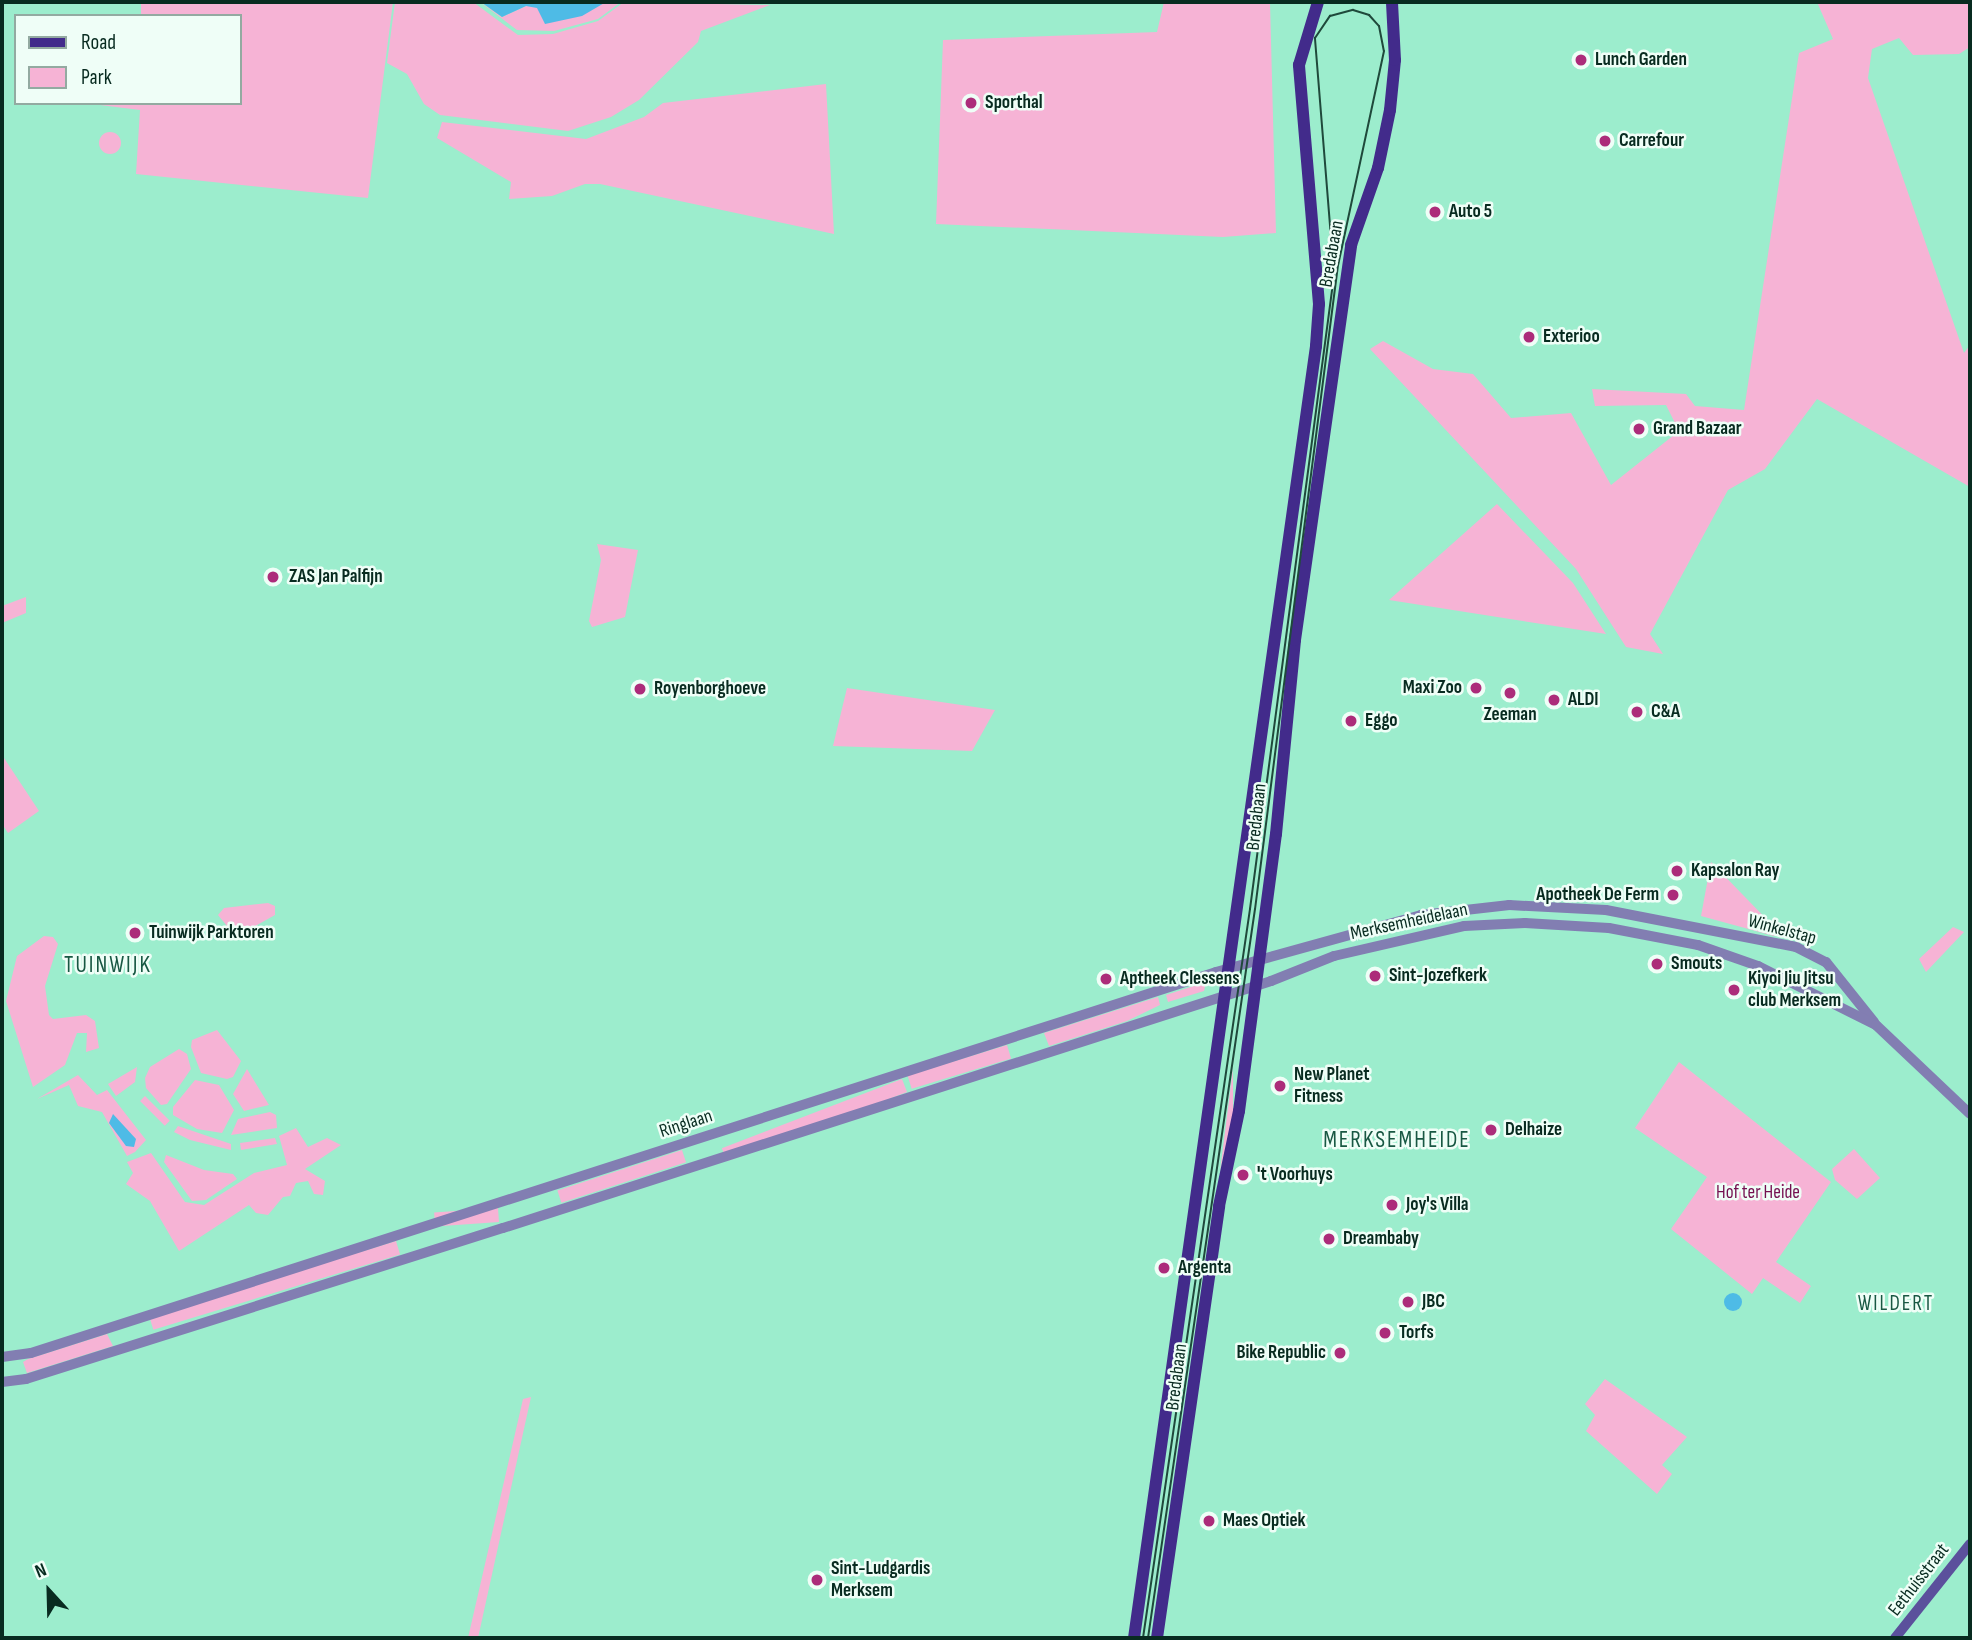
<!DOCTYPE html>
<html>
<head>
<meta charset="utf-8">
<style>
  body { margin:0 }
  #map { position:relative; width:1972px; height:1640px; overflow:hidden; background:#9cedcd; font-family:"Sofia Sans Condensed",sans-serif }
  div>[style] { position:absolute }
  .green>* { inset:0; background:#f6b3d5; transform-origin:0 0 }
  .round { border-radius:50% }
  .water>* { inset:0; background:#4ebbe6 }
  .tertiary>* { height:10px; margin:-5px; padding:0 5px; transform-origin:5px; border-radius:5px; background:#827eb2 }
  .secondary>* { height:10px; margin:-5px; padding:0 5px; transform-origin:5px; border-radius:5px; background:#5b509c }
  .primary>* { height:12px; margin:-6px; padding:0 6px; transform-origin:6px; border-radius:6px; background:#422b8b }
  .tram>* { height:2px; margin:-1px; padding:0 1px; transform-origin:1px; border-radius:1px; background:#1f493b }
  .dots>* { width:19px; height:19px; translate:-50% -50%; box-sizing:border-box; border:4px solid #effef7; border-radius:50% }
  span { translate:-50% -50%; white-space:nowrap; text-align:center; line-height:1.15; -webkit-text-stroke:5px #effef7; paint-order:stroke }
  .poi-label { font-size:19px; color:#082b20; font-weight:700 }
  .left { translate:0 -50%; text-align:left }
  .right { translate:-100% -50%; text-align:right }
  .street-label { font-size:19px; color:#082b20 }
  .park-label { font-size:19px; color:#740f50 }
  .neighbourhood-label { font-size:21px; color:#185843; letter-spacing:2px }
  .quarter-label { font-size:23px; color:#185843; letter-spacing:2px }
  .frame { position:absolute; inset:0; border:4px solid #082b20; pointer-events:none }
  .legend { position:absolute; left:14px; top:14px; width:228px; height:91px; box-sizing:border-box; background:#effef7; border:2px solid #93aaa1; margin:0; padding:9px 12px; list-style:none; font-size:21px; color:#082b20 }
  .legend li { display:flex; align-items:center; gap:14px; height:35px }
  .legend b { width:35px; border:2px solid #93aaa1 }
  .north { position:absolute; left:14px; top:1556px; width:70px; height:70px; -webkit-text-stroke:5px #effef7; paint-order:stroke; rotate:338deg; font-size:19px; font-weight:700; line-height:28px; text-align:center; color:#082b20 }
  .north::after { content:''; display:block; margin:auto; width:24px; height:32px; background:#082b20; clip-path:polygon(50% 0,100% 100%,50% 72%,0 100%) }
</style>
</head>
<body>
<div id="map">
  <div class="green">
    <i style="clip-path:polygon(141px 2px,393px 2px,368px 198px,136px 174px,140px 110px,84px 103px,240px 103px,240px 16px,141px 16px)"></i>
    <i style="clip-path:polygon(395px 2px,473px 2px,518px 35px,553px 34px,598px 21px,624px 2px,770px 5px,701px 31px,698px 42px,639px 100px,611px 117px,568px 131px,440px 115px,424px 104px,407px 74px,387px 63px)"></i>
    <i style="clip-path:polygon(480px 2px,502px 17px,526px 6px,621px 2px,598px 19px,554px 31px,517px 30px)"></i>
    <i style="clip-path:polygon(1164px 2px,1270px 2px,1276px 233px,1223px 237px,936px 224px,943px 40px,1157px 32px)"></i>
    <i style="clip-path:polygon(1817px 2px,1970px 2px,1970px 47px,1959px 54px,1913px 55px,1899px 38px,1872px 49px,1868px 78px,1964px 353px,1970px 345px,1970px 487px,1817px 399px,1765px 469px,1728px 490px,1650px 634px,1663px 654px,1626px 647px,1576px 569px,1370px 349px,1383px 341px,1433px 369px,1473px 374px,1511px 418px,1571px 413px,1611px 485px,1679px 431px,1666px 405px,1595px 406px,1592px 389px,1686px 394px,1695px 406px,1744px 410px,1799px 53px,1833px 39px)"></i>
    <i style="clip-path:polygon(826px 84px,834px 234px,600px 184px,585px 184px,552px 196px,509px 199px,511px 182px,437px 138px,442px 122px,586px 139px,644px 117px,663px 103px)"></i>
    <i class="round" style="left:99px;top:132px;width:22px;height:22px"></i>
    <i style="clip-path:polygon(1497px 504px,1573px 583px,1606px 634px,1389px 600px)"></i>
    <i style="clip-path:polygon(597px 544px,638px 550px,625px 617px,592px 627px,589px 621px,601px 560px)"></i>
    <i style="clip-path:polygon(26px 597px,26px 613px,2px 623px,2px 606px)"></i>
    <i style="clip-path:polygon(847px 688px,995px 710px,972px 751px,833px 746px)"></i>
    <i style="clip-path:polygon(2px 755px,39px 811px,8px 833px,2px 824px)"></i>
    <i style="clip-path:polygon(1711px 862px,1777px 930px,1774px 936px,1701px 916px)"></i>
    <i style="clip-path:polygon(268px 903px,275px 906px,275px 915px,236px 937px,218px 915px,224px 908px)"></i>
    <i style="clip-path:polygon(1953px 927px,1964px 932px,1926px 972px,1919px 959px)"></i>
    <i style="clip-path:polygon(44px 936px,53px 937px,58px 944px,45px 986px,49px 1015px,53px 1019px,86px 1015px,95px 1021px,99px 1048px,86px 1052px,87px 1033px,77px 1033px,65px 1065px,33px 1087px,6px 1001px,17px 956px)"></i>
    <i style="clip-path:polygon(1206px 982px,1204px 991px,1168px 1002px,1166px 995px)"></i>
    <i style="clip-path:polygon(1158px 997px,1160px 1005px,1127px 1021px,1049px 1046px,1044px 1033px)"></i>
    <i style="clip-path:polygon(217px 1030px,241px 1061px,233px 1077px,227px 1079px,201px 1073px,191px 1047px,192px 1040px)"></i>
    <i style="left:1007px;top:1045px;width:14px;height:104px;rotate:73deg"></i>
    <i style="clip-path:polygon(179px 1049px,187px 1054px,191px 1069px,167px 1104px,161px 1105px,146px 1088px,145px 1078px,150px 1067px)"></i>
    <i style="clip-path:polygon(1679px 1062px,1831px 1182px,1776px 1262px,1811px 1286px,1800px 1303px,1763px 1278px,1752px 1294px,1671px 1229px,1707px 1177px,1635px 1128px)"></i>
    <i style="clip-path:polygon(137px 1067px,135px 1082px,116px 1096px,108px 1084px)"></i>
    <i style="clip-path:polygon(247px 1069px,269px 1105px,244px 1111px,233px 1094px)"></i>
    <i style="clip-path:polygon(1233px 1069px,1233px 1116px,1220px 1171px)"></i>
    <i style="clip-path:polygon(78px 1075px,97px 1095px,107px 1090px,146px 1140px,135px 1152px,127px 1156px,102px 1112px,78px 1106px,69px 1085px,37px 1099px)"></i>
    <i style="left:902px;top:1079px;width:14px;height:193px;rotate:69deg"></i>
    <i style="clip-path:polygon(195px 1080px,219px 1085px,234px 1110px,222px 1133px,197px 1129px,173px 1115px,173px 1107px)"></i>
    <i style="left:145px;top:1096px;width:35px;height:7px;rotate:45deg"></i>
    <i style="clip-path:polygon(270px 1112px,276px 1115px,277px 1128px,231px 1135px,238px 1119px)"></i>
    <i style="clip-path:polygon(178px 1126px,231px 1144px,231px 1150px,190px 1140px,174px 1132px)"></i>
    <i style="clip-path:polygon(296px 1128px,308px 1147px,327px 1138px,341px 1145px,305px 1169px,325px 1181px,323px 1195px,314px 1194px,308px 1181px,296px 1183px,290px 1196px,283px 1197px,268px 1215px,256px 1213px,249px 1205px,179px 1251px,150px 1201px,126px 1184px,133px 1173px,127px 1162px,151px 1153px,185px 1202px,204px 1205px,254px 1173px,287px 1165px,279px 1136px)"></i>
    <i style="clip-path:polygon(275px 1138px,277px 1144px,241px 1150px,240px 1143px)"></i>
    <i style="clip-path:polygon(1854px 1149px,1880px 1178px,1857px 1199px,1835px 1180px,1832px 1169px)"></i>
    <i style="left:682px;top:1150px;width:13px;height:131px;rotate:72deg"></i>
    <i style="clip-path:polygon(166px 1155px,204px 1170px,233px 1174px,237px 1179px,206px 1200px,192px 1201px,164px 1162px)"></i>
    <i style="left:498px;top:1208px;width:14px;height:64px;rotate:86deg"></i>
    <i style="left:396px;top:1241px;width:14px;height:258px;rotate:73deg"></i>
    <i style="clip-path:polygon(107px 1334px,113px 1346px,27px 1373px,23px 1362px,28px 1359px)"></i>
    <i style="clip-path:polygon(1605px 1379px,1687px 1437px,1662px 1465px,1672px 1474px,1657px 1494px,1586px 1431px,1595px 1415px,1585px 1404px)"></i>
    <i style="clip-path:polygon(531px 1397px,478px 1638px,468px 1638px,523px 1399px)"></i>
  </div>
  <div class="water">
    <i style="clip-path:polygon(481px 2px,606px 2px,582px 16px,545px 24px,537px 8px,526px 6px,502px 17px)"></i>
    <i style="clip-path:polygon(113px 1114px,136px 1139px,134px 1147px,126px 1146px,109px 1123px)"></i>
    <i class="round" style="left:1724px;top:1293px;width:18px;height:18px"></i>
  </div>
  <div class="tertiary">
    <i style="left:2px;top:1357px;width:29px;rotate:-8deg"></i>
    <i style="left:31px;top:1353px;width:1245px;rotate:-17.82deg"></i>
    <i style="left:1216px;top:972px;width:213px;rotate:-15.5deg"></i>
    <i style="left:1421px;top:915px;width:89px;rotate:-6.5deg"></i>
    <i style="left:1509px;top:905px;width:97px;rotate:3deg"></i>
    <i style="left:1606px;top:910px;width:194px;rotate:11deg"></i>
    <i style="left:1796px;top:947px;width:34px;rotate:27deg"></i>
    <i style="left:1826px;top:962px;width:77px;rotate:51.3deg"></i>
    <i style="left:2px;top:1382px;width:24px;rotate:-7deg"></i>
    <i style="left:26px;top:1379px;width:500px;rotate:-17.57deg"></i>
    <i style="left:503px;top:1228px;width:807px;rotate:-17.83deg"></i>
    <i style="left:1271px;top:981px;width:68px;rotate:-21.6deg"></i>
    <i style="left:1334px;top:956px;width:133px;rotate:-13deg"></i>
    <i style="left:1464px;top:926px;width:61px;rotate:-2.8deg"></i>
    <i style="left:1525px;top:923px;width:84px;rotate:3.4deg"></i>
    <i style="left:1609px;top:928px;width:91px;rotate:10.8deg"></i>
    <i style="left:1698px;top:945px;width:64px;rotate:19.3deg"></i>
    <i style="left:1758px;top:966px;width:132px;rotate:26.6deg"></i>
    <i style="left:1876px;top:1025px;width:129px;rotate:43.4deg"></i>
  </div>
  <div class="secondary">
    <i style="left:1895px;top:1638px;width:120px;rotate:-51.4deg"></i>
  </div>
  <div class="primary">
    <i style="left:1134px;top:1638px;width:1305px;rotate:-81.98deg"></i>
    <i style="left:1316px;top:346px;width:42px;rotate:-85.9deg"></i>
    <i style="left:1319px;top:304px;width:240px;rotate:-94.8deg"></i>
    <i style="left:1299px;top:65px;width:66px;rotate:-73.2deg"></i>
    <i style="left:1157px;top:1638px;width:436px;rotate:-81.8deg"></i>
    <i style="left:1219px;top:1206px;width:97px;rotate:-78.1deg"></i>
    <i style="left:1239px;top:1111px;width:279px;rotate:-82.4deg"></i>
    <i style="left:1276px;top:834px;width:195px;rotate:-84.4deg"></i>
    <i style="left:1295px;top:640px;width:399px;rotate:-81.9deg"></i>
    <i style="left:1351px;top:245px;width:82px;rotate:-70.7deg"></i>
    <i style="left:1378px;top:168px;width:59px;rotate:-78.3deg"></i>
    <i style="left:1390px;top:110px;width:50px;rotate:-84.3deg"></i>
    <i style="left:1395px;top:60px;width:58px;rotate:-93deg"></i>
  </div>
  <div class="tram">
    <i style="left:1143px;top:1638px;width:737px;rotate:-81.65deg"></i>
    <i style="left:1250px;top:909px;width:640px;rotate:-82.45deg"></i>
    <i style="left:1334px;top:275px;width:238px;rotate:-94.6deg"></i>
    <i style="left:1315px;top:38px;width:27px;rotate:-56deg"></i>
    <i style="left:1330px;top:16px;width:24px;rotate:-15deg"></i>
    <i style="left:1353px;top:10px;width:17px;rotate:17deg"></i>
    <i style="left:1369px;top:15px;width:15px;rotate:48deg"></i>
    <i style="left:1379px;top:26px;width:25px;rotate:79deg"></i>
    <i style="left:1384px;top:51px;width:219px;rotate:102.1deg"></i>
    <i style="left:1338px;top:265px;width:649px;rotate:97.34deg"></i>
    <i style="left:1255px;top:909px;width:737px;rotate:98.35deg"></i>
  </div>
  <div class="dots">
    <i style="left:1581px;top:60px;background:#ac2c7a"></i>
    <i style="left:971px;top:103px;background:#ac2c7a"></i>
    <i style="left:1605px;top:141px;background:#ac2c7a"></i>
    <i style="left:1435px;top:212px;background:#ac2c7a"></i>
    <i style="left:1529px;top:337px;background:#ac2c7a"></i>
    <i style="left:1639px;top:429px;background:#ac2c7a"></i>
    <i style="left:273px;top:577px;background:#ac2c7a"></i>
    <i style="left:1476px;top:688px;background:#ac2c7a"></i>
    <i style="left:640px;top:689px;background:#ac2c7a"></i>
    <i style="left:1510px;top:693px;background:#ac2c7a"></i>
    <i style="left:1554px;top:700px;background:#ac2c7a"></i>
    <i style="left:1637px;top:712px;background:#ac2c7a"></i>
    <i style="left:1351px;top:721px;background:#ac2c7a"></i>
    <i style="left:1677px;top:871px;background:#ac2c7a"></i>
    <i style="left:1673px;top:895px;background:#ac2c7a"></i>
    <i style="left:135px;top:933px;background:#ac2c7a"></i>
    <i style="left:1657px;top:964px;background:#ac2c7a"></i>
    <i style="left:1375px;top:976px;background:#ac2c7a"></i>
    <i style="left:1106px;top:979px;background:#ac2c7a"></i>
    <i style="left:1734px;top:990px;background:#ac2c7a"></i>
    <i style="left:1280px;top:1086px;background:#ac2c7a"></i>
    <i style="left:1491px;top:1130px;background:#ac2c7a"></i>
    <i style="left:1243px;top:1175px;background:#ac2c7a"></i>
    <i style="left:1392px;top:1205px;background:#ac2c7a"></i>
    <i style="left:1329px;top:1239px;background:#ac2c7a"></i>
    <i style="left:1164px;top:1268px;background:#ac2c7a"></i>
    <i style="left:1408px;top:1302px;background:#ac2c7a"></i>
    <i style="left:1385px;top:1333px;background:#ac2c7a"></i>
    <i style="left:1340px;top:1353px;background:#ac2c7a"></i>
    <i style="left:1209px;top:1521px;background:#ac2c7a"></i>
    <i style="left:817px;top:1580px;background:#ac2c7a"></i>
  </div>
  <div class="poi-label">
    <span class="left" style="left:1595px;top:60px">Lunch Garden</span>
    <span class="left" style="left:985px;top:103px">Sporthal</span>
    <span class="left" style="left:1619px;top:141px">Carrefour</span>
    <span class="left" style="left:1449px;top:212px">Auto 5</span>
    <span class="left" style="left:1543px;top:337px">Exterioo</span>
    <span class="left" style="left:1653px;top:429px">Grand Bazaar</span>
    <span class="left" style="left:289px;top:577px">ZAS Jan Palfijn</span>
    <span class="right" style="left:1462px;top:688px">Maxi Zoo</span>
    <span class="left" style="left:654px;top:689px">Royenborghoeve</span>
    <span class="left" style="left:1568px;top:700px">ALDI</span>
    <span class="left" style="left:1651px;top:712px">C&amp;A</span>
    <span style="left:1510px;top:715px">Zeeman</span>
    <span class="left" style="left:1365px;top:721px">Eggo</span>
    <span class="left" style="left:1691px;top:871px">Kapsalon Ray</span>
    <span class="right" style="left:1659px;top:895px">Apotheek De Ferm</span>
    <span class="left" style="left:149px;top:933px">Tuinwijk Parktoren</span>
    <span class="left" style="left:1671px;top:964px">Smouts</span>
    <span class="left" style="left:1389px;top:976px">Sint-Jozefkerk</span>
    <span class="left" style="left:1120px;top:979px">Aptheek Clessens</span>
    <span class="left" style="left:1748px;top:990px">Kiyoi Jiu Jitsu<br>club Merksem</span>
    <span class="left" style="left:1294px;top:1086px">New Planet<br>Fitness</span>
    <span class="left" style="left:1505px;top:1130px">Delhaize</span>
    <span class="left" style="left:1257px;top:1175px">'t Voorhuys</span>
    <span class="left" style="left:1406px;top:1205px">Joy's Villa</span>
    <span class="left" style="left:1343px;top:1239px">Dreambaby</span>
    <span class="left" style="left:1178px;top:1268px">Argenta</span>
    <span class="left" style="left:1422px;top:1302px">JBC</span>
    <span class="left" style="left:1399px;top:1333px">Torfs</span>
    <span class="right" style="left:1326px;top:1353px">Bike Republic</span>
    <span class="left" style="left:1223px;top:1521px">Maes Optiek</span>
    <span class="left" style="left:831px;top:1580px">Sint-Ludgardis<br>Merksem</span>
  </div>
  <div class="street-label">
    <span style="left:1332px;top:254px;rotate:-80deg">Bredabaan</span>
    <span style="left:1257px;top:817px;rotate:-84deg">Bredabaan</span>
    <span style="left:1409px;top:922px;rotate:-12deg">Merksemheidelaan</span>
    <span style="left:1782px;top:930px;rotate:15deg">Winkelstap</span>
    <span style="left:686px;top:1124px;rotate:-18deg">Ringlaan</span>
    <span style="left:1177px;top:1377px;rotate:-83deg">Bredabaan</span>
    <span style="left:1919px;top:1580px;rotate:-52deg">Eethuisstraat</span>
  </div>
  <div class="park-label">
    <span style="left:1758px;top:1193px">Hof ter Heide</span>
  </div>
  <div class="neighbourhood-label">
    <span style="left:1896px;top:1304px">WILDERT</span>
  </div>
  <div class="quarter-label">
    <span style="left:108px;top:965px">TUINWIJK</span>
    <span style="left:1397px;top:1140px">MERKSEMHEIDE</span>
  </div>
  <div class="frame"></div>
  <ul class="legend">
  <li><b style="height:9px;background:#422b8b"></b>Road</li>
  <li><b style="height:19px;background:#f6b3d5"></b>Park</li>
  </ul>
  <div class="north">N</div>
</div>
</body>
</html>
